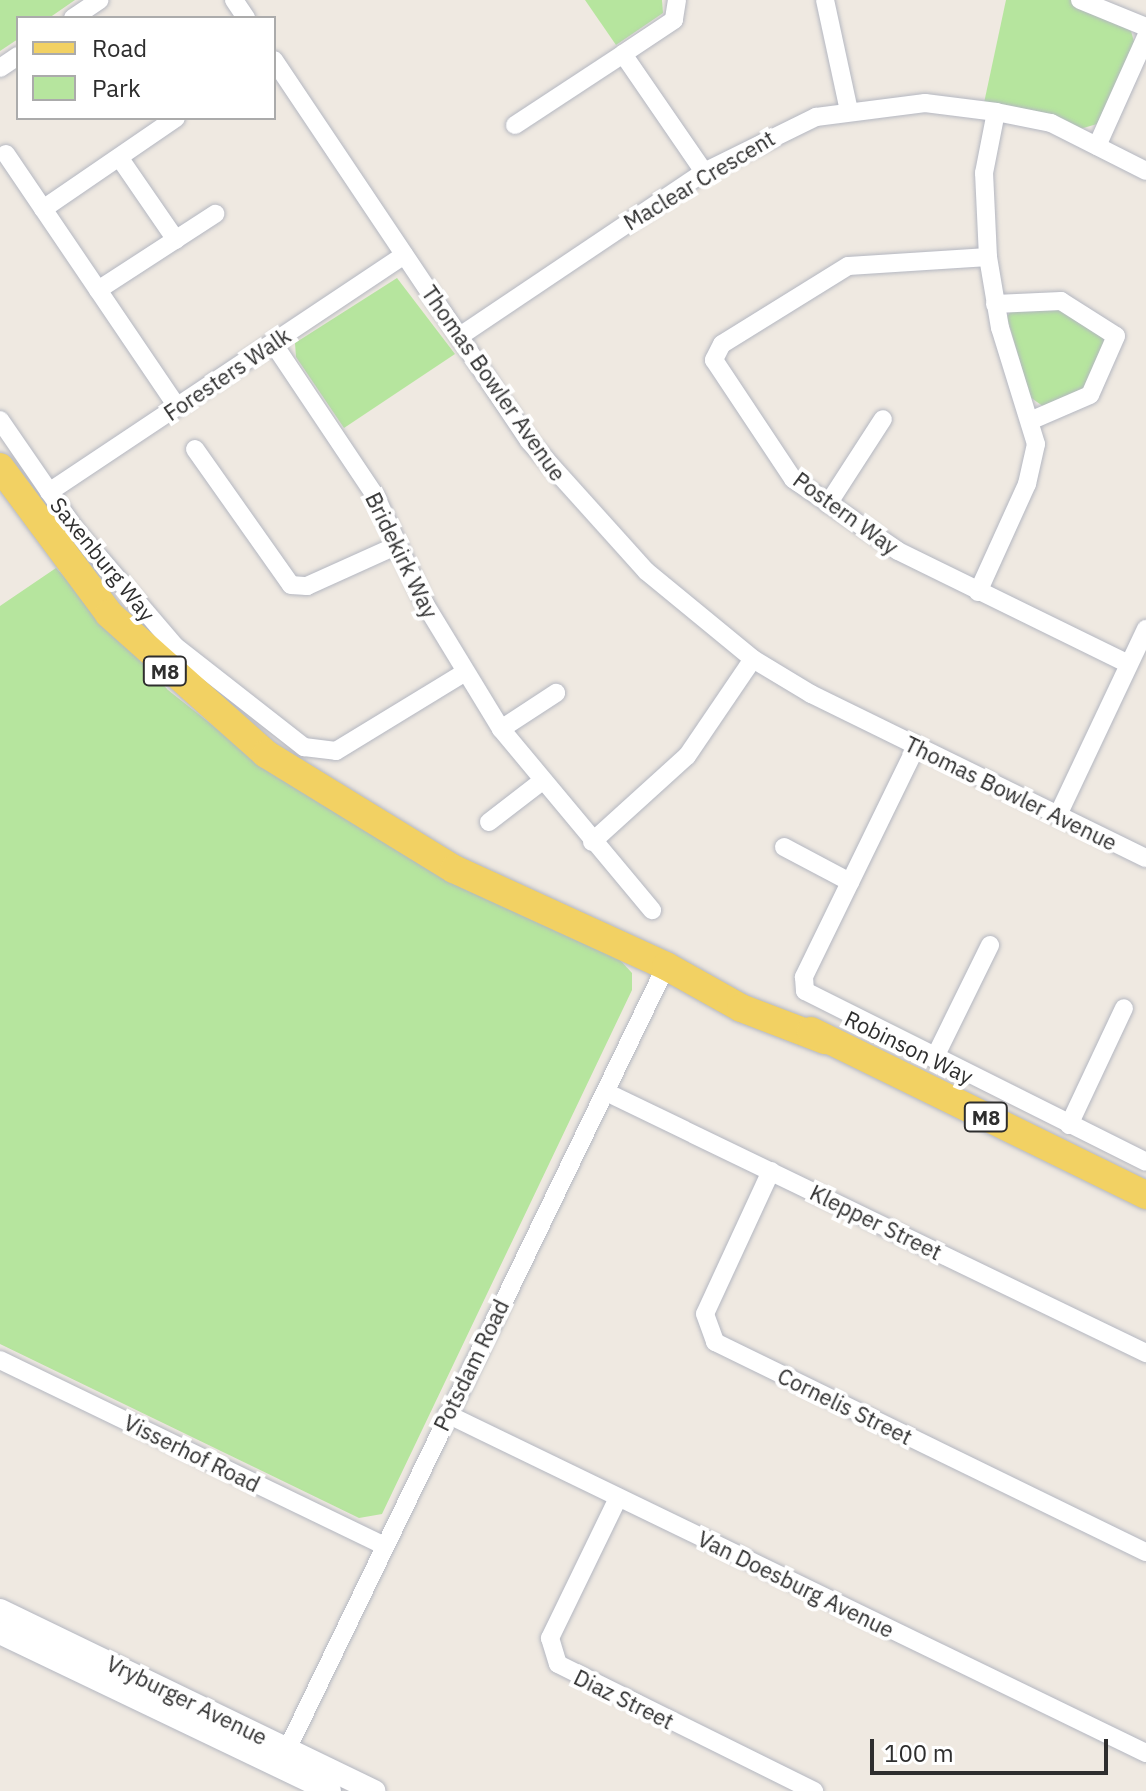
<!DOCTYPE html>
<html>
<head>
<meta charset="utf-8">
<style>
  body { margin:0 }
  #map { position:relative; width:1146px; height:1791px; overflow:hidden; background:#efe9e1; font-family:"IBM Plex Sans",sans-serif }
  div>[style] { position:absolute }
  .green>* { inset:0; background:#b6e59e }
  .roads { filter:drop-shadow(0 0 2px #b4b7c1) drop-shadow(0 0 2px #b4b7c1) }
  .minor>* { height:18px; margin:-9px; padding:0 9px; transform-origin:9px; border-radius:9px; background:#fff }
  .tertiary>* { height:22px; margin:-11px; padding:0 11px; transform-origin:11px; border-radius:11px; background:#fff }
  .primary>* { height:28px; margin:-14px; padding:0 14px; transform-origin:14px; border-radius:14px; background:#f2d163 }
  span { translate:-50% -50%; white-space:nowrap; text-align:center; line-height:1.15; -webkit-text-stroke:8px #fff; paint-order:stroke }
  .shield-label span { padding:2px 6px; background:#fff; border:2px solid; border-radius:6px; -webkit-text-stroke-width:0 }
  .shield-label { font-size:20px; color:#2e2e2e; font-weight:700 }
  .street-label { font-size:22px; color:#2e2e2e }
  .legend { position:absolute; left:16px; top:16px; width:260px; height:104px; box-sizing:border-box; background:#fff; border:2px solid #ababab; margin:0; padding:10px 14px; list-style:none; font-size:24px; color:#2e2e2e }
  .legend li { display:flex; align-items:center; gap:16px; height:40px }
  .legend b { width:40px; border:2px solid #ababab }
  .scale { position:absolute; left:870px; top:1739px; width:238px; height:36px; box-sizing:border-box; border:4px solid #2e2e2e; border-top:0; padding-left:10px; font-size:24px; line-height:28px; white-space:nowrap; color:#2e2e2e; -webkit-text-stroke:6px #fff; paint-order:stroke }
</style>
</head>
<body>
<div id="map">
  <div class="green">
    <i style="clip-path:polygon(0 0,75px 0,49px 18px,18px 18px,18px 39px,0 51px)"></i>
    <i style="clip-path:polygon(585px 0,662px 0,663px 13px,616px 45px)"></i>
    <i style="clip-path:polygon(1006px 0,1073px 0,1131px 31px,1135px 45px,1097px 124px,1080px 129px,984px 103px)"></i>
    <i style="clip-path:polygon(397px 278px,455px 354px,344px 428px,296px 357px,295px 343px)"></i>
    <i style="clip-path:polygon(1060px 308px,1109px 336px,1090px 386px,1044px 407px,1030px 397px,1007px 317px,1012px 309px)"></i>
    <i style="clip-path:polygon(56px 568px,168px 690px,279px 778px,620px 960px,632px 973px,632px 990px,382px 1514px,359px 1518px,0 1344px,0 606px)"></i>
  </div>
  <div class="roads">
    <div class="minor">
      <i style="left:234px;top:0;width:22px;rotate:56deg"></i>
      <i style="left:677px;top:0;width:20px;rotate:99deg"></i>
      <i style="left:674px;top:20px;width:61px;rotate:146.3deg"></i>
      <i style="left:623px;top:54px;width:143px;rotate:55.5deg"></i>
      <i style="left:825px;top:0;width:114px;rotate:77.8deg"></i>
      <i style="left:1080px;top:0;width:71px;rotate:22.2deg"></i>
      <i style="left:73px;top:18px;width:32px;rotate:-34deg"></i>
      <i style="left:274px;top:60px;width:458px;rotate:56.2deg"></i>
      <i style="left:529px;top:441px;width:175px;rotate:48deg"></i>
      <i style="left:646px;top:571px;width:139px;rotate:39.4deg"></i>
      <i style="left:753px;top:659px;width:68px;rotate:31.1deg"></i>
      <i style="left:811px;top:694px;width:373px;rotate:26.1deg"></i>
      <i style="left:0;top:68px;width:22px;rotate:-34deg"></i>
      <i style="left:515px;top:125px;width:129px;rotate:-33.3deg"></i>
      <i style="left:1097px;top:146px;width:120px;rotate:-65.8deg"></i>
      <i style="left:6px;top:154px;width:305px;rotate:55.9deg"></i>
      <i style="left:121px;top:160px;width:97px;rotate:55.5deg"></i>
      <i style="left:43px;top:209px;width:161px;rotate:-34.4deg"></i>
      <i style="left:988px;top:257px;width:140px;rotate:176.3deg"></i>
      <i style="left:848px;top:266px;width:148px;rotate:148.2deg"></i>
      <i style="left:722px;top:344px;width:18px;rotate:117deg"></i>
      <i style="left:714px;top:360px;width:143px;rotate:56.4deg"></i>
      <i style="left:793px;top:479px;width:127px;rotate:34.4deg"></i>
      <i style="left:898px;top:551px;width:257px;rotate:26.1deg"></i>
      <i style="left:98px;top:290px;width:140px;rotate:-33deg"></i>
      <i style="left:995px;top:304px;width:66px;rotate:-2.6deg"></i>
      <i style="left:1061px;top:301px;width:65px;rotate:32.5deg"></i>
      <i style="left:1116px;top:336px;width:64px;rotate:113.8deg"></i>
      <i style="left:1090px;top:395px;width:63px;rotate:156.7deg"></i>
      <i style="left:460px;top:336px;width:294px;rotate:-33.9deg"></i>
      <i style="left:704px;top:172px;width:125px;rotate:-26.2deg"></i>
      <i style="left:816px;top:117px;width:110px;rotate:-7.3deg"></i>
      <i style="left:925px;top:103px;width:72px;rotate:7.2deg"></i>
      <i style="left:996px;top:112px;width:56px;rotate:11.3deg"></i>
      <i style="left:1051px;top:123px;width:106px;rotate:26.8deg"></i>
      <i style="left:273px;top:343px;width:185px;rotate:56.2deg"></i>
      <i style="left:376px;top:497px;width:118px;rotate:65.4deg"></i>
      <i style="left:425px;top:604px;width:146px;rotate:58.7deg"></i>
      <i style="left:501px;top:729px;width:236px;rotate:50.2deg"></i>
      <i style="left:0;top:420px;width:132px;rotate:55.5deg"></i>
      <i style="left:75px;top:529px;width:154px;rotate:49.5deg"></i>
      <i style="left:175px;top:646px;width:164px;rotate:38.1deg"></i>
      <i style="left:304px;top:747px;width:32px;rotate:7deg"></i>
      <i style="left:336px;top:751px;width:150px;rotate:-31.4deg"></i>
      <i style="left:195px;top:449px;width:166px;rotate:54.8deg"></i>
      <i style="left:291px;top:585px;width:16px;rotate:4deg"></i>
      <i style="left:307px;top:586px;width:100px;rotate:-24.3deg"></i>
      <i style="left:49px;top:492px;width:427px;rotate:-33.7deg"></i>
      <i style="left:828px;top:504px;width:101px;rotate:-57.1deg"></i>
      <i style="left:978px;top:592px;width:119px;rotate:-65.6deg"></i>
      <i style="left:1027px;top:484px;width:41px;rotate:-77.3deg"></i>
      <i style="left:1036px;top:444px;width:121px;rotate:-107.2deg"></i>
      <i style="left:1000px;top:328px;width:72px;rotate:-99.6deg"></i>
      <i style="left:988px;top:257px;width:84px;rotate:-92.7deg"></i>
      <i style="left:984px;top:173px;width:62px;rotate:-78.9deg"></i>
      <i style="left:501px;top:729px;width:66px;rotate:-33.2deg"></i>
      <i style="left:916px;top:747px;width:256px;rotate:116deg"></i>
      <i style="left:804px;top:977px;width:14px;rotate:86deg"></i>
      <i style="left:805px;top:991px;width:381px;rotate:26.6deg"></i>
      <i style="left:1058px;top:815px;width:206px;rotate:-64.7deg"></i>
      <i style="left:489px;top:822px;width:67px;rotate:-37.7deg"></i>
      <i style="left:592px;top:842px;width:128px;rotate:-42.2deg"></i>
      <i style="left:687px;top:756px;width:117px;rotate:-55.8deg"></i>
      <i style="left:784px;top:847px;width:75px;rotate:27.9deg"></i>
      <i style="left:934px;top:1059px;width:127px;rotate:-63.8deg"></i>
      <i style="left:606px;top:1092px;width:600px;rotate:25.8deg"></i>
      <i style="left:1069px;top:1125px;width:129px;rotate:-64.8deg"></i>
      <i style="left:771px;top:1171px;width:157px;rotate:114.8deg"></i>
      <i style="left:705px;top:1314px;width:30px;rotate:70deg"></i>
      <i style="left:715px;top:1342px;width:479px;rotate:26deg"></i>
      <i style="left:0;top:1360px;width:427px;rotate:25.8deg"></i>
      <i style="left:447px;top:1414px;width:777px;rotate:25.87deg"></i>
      <i style="left:618px;top:1498px;width:156px;rotate:115.9deg"></i>
      <i style="left:550px;top:1638px;width:27px;rotate:73deg"></i>
      <i style="left:558px;top:1664px;width:286px;rotate:26.4deg"></i>
      <i style="left:282px;top:1760px;width:882px;rotate:-64.19deg"></i>
    </div>
    <div class="tertiary">
      <i style="left:0;top:1610px;width:416px;rotate:25.8deg"></i>
      <i style="left:0;top:1633px;width:366px;rotate:25.6deg"></i>
    </div>
    <div class="primary">
      <i style="left:0;top:467px;width:183px;rotate:53.4deg"></i>
      <i style="left:109px;top:614px;width:210px;rotate:41.7deg"></i>
      <i style="left:266px;top:754px;width:220px;rotate:31.5deg"></i>
      <i style="left:454px;top:869px;width:233px;rotate:24.6deg"></i>
      <i style="left:666px;top:966px;width:86px;rotate:29.2deg"></i>
      <i style="left:741px;top:1008px;width:90px;rotate:20.9deg"></i>
      <i style="left:811px;top:1031px;width:373px;rotate:26.1deg"></i>
    </div>
  </div>
  <div class="shield-label">
    <span style="left:165px;top:671px">M8</span>
    <span style="left:986px;top:1117px">M8</span>
  </div>
  <div class="street-label">
    <span style="left:699px;top:180px;rotate:-31deg">Maclear Crescent</span>
    <span style="left:227px;top:374px;rotate:-34deg">Foresters Walk</span>
    <span style="left:494px;top:383px;rotate:55deg">Thomas Bowler Avenue</span>
    <span style="left:846px;top:513px;rotate:36deg">Postern Way</span>
    <span style="left:402px;top:555px;rotate:64deg">Bridekirk Way</span>
    <span style="left:103px;top:559px;rotate:51deg">Saxenburg Way</span>
    <span style="left:1011px;top:793px;rotate:26deg">Thomas Bowler Avenue</span>
    <span style="left:909px;top:1047px;rotate:26deg">Robinson Way</span>
    <span style="left:876px;top:1222px;rotate:26deg">Klepper Street</span>
    <span style="left:471px;top:1365px;rotate:-64deg">Potsdam Road</span>
    <span style="left:845px;top:1406px;rotate:26deg">Cornelis Street</span>
    <span style="left:192px;top:1453px;rotate:26deg">Visserhof Road</span>
    <span style="left:796px;top:1584px;rotate:26deg">Van Doesburg Avenue</span>
    <span style="left:624px;top:1699px;rotate:26deg">Diaz Street</span>
    <span style="left:187px;top:1700px;rotate:26deg">Vryburger Avenue</span>
  </div>
  <ul class="legend">
  <li><b style="height:10px;background:#f2d163"></b>Road</li>
  <li><b style="height:22px;background:#b6e59e"></b>Park</li>
  </ul>
  <div class="scale">100 m</div>
</div>
</body>
</html>
